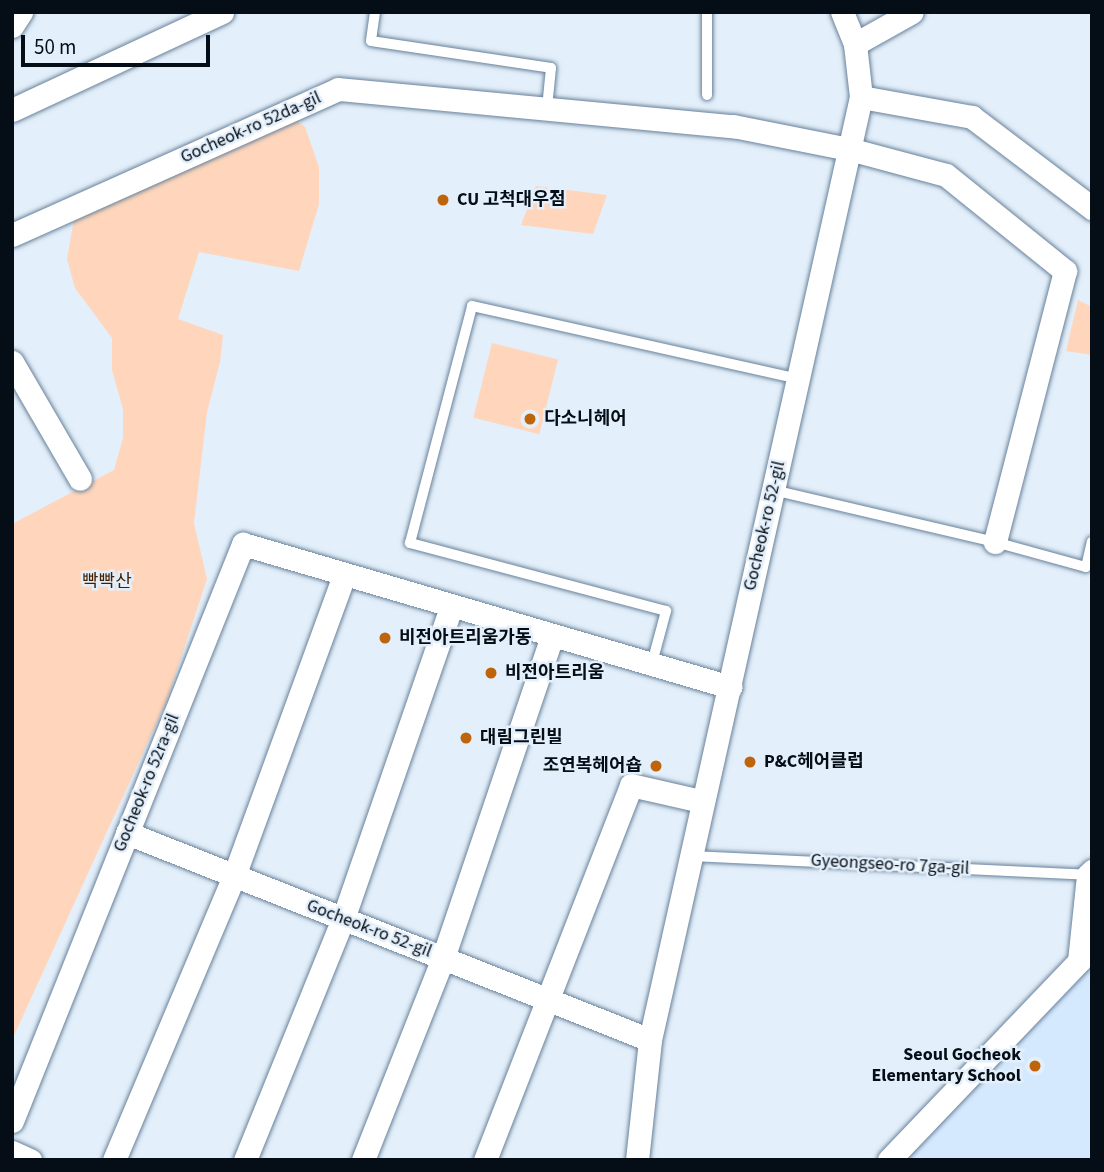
<!DOCTYPE html>
<html>
<head>
<meta charset="utf-8">
<style>
  body { margin:0 }
  #map { position:relative; width:1104px; height:1172px; overflow:hidden; background:#e3effa; font-family:"Source Sans 3","Noto Sans KR",sans-serif }
  div>[style] { position:absolute }
  .built>* { inset:0; background:#d5e9fe }
  .green>* { inset:0; background:#ffd6bb; transform-origin:0 0 }
  .roads { filter:drop-shadow(0 0 2px #68819b) drop-shadow(0 0 2px #68819b) }
  .lane>* { height:10px; margin:-5px; padding:0 5px; transform-origin:5px; border-radius:5px; background:#fff }
  .street>* { height:23px; margin:-11.5px; padding:0 11.5px; transform-origin:11.5px; border-radius:11.5px; background:#fff }
  .dots>* { width:19px; height:19px; translate:-50% -50%; box-sizing:border-box; border:4px solid #e3effa; border-radius:50% }
  span { translate:-50% -50%; white-space:nowrap; text-align:center; line-height:1.15; -webkit-text-stroke:5px #e3effa; paint-order:stroke }
  .street-label { font-size:18px; color:#050d16 }
  .poi-label { font-size:18px; color:#050d16; font-weight:700 }
  .left { translate:0 -50%; text-align:left }
  .right { translate:-100% -50%; text-align:right }
  .park-label { font-size:18px; color:#451f00 }
  .frame { position:absolute; inset:0; border:14px solid #050d16; pointer-events:none }
  .scale { position:absolute; left:21px; top:35px; width:189px; height:32px; box-sizing:border-box; border:4px solid #050d16; border-top:0; padding-left:9px; font-size:21px; line-height:24px; white-space:nowrap; color:#050d16; -webkit-text-stroke:5px #e3effa; paint-order:stroke }
</style>
</head>
<body>
<div id="map">
  <div class="built">
    <i style="clip-path:polygon(1079px 961px,1092px 972px,1092px 1160px,889px 1160px)"></i>
  </div>
  <div class="green">
    <i style="clip-path:polygon(286px 112px,305px 127px,319px 167px,319px 204px,299px 271px,199px 252px,178px 319px,223px 335px,220px 362px,207px 412px,194px 523px,207px 579px,167px 700px,12px 1040px,12px 524px,114px 470px,123px 438px,123px 409px,112px 370px,112px 338px,75px 288px,67px 259px,76px 207px)"></i>
    <i style="clip-path:polygon(536px 186px,607px 195px,593px 234px,521px 225px)"></i>
    <i style="clip-path:polygon(1078px 300px,1092px 307px,1092px 355px,1066px 351px)"></i>
    <i style="left:492px;top:343px;width:68px;height:77px;rotate:14deg"></i>
  </div>
  <div class="roads">
    <div class="lane">
      <i style="left:375px;top:12px;width:29px;rotate:98deg"></i>
      <i style="left:371px;top:41px;width:182px;rotate:8.5deg"></i>
      <i style="left:551px;top:68px;width:40px;rotate:95.7deg"></i>
      <i style="left:707px;top:12px;width:83px;rotate:90deg"></i>
      <i style="left:773px;top:490px;width:228px;rotate:13.2deg"></i>
      <i style="left:995px;top:542px;width:94px;rotate:15.4deg"></i>
      <i style="left:1086px;top:567px;width:26px;rotate:-77deg"></i>
      <i style="left:652px;top:663px;width:54px;rotate:-74.9deg"></i>
      <i style="left:666px;top:611px;width:265px;rotate:-165.1deg"></i>
      <i style="left:410px;top:543px;width:245px;rotate:-75.3deg"></i>
      <i style="left:472px;top:306px;width:334px;rotate:12.6deg"></i>
      <i style="left:691px;top:856px;width:397px;rotate:2.7deg"></i>
    </div>
    <div class="street">
      <i style="left:12px;top:26px;width:17px;rotate:-57deg"></i>
      <i style="left:855px;top:44px;width:65px;rotate:-29.3deg"></i>
      <i style="left:861px;top:97px;width:113px;rotate:10.2deg"></i>
      <i style="left:972px;top:117px;width:151px;rotate:37.2deg"></i>
      <i style="left:12px;top:110px;width:232px;rotate:-25deg"></i>
      <i style="left:12px;top:235px;width:357px;rotate:-24.1deg"></i>
      <i style="left:338px;top:89px;width:397px;rotate:5.4deg"></i>
      <i style="left:733px;top:126px;width:118px;rotate:11.2deg"></i>
      <i style="left:849px;top:149px;width:100px;rotate:15deg"></i>
      <i style="left:946px;top:175px;width:153px;rotate:38.9deg"></i>
      <i style="left:1065px;top:271px;width:280px;rotate:104.5deg"></i>
      <i style="left:12px;top:362px;width:135px;rotate:59.8deg"></i>
      <i style="left:127px;top:833px;width:562px;rotate:21.59deg"></i>
      <i style="left:12px;top:1121px;width:622px;rotate:-68.18deg"></i>
      <i style="left:243px;top:544px;width:508px;rotate:16.36deg"></i>
      <i style="left:12px;top:1152px;width:20px;rotate:24deg"></i>
      <i style="left:114px;top:1160px;width:308px;rotate:-67.1deg"></i>
      <i style="left:234px;top:876px;width:320px;rotate:-69.9deg"></i>
      <i style="left:245px;top:1160px;width:260px;rotate:-67.9deg"></i>
      <i style="left:343px;top:919px;width:330px;rotate:-70.9deg"></i>
      <i style="left:363px;top:1160px;width:217px;rotate:-68.4deg"></i>
      <i style="left:443px;top:958px;width:340px;rotate:-71.3deg"></i>
      <i style="left:485px;top:1160px;width:402px;rotate:-68.7deg"></i>
      <i style="left:631px;top:785px;width:72px;rotate:12.9deg"></i>
      <i style="left:637px;top:1160px;width:121px;rotate:-83.8deg"></i>
      <i style="left:650px;top:1040px;width:966px;rotate:-77.39deg"></i>
      <i style="left:861px;top:97px;width:53px;rotate:-96.5deg"></i>
      <i style="left:855px;top:44px;width:35px;rotate:-112deg"></i>
      <i style="left:889px;top:1160px;width:275px;rotate:-46.3deg"></i>
      <i style="left:1079px;top:961px;width:86px;rotate:-84deg"></i>
      <i style="left:1088px;top:875px;width:6px;rotate:-45deg"></i>
    </div>
  </div>
  <div class="dots">
    <i style="left:443px;top:200px;background:#be640b"></i>
    <i style="left:530px;top:419px;background:#be640b"></i>
    <i style="left:385px;top:638px;background:#be640b"></i>
    <i style="left:491px;top:673px;background:#be640b"></i>
    <i style="left:466px;top:738px;background:#be640b"></i>
    <i style="left:750px;top:762px;background:#be640b"></i>
    <i style="left:656px;top:766px;background:#be640b"></i>
    <i style="left:1035px;top:1066px;background:#be640b"></i>
  </div>
  <div class="street-label">
    <span style="left:251px;top:128px;rotate:-24deg">Gocheok-ro 52da-gil</span>
    <span style="left:765px;top:526px;rotate:-77deg">Gocheok-ro 52-gil</span>
    <span style="left:147px;top:783px;rotate:-68deg">Gocheok-ro 52ra-gil</span>
    <span style="left:890px;top:865px;rotate:3deg">Gyeongseo-ro 7ga-gil</span>
    <span style="left:369px;top:929px;rotate:21deg">Gocheok-ro 52-gil</span>
  </div>
  <div class="poi-label">
    <span class="left" style="left:457px;top:200px">CU 고척대우점</span>
    <span class="left" style="left:544px;top:419px">다소니헤어</span>
    <span class="left" style="left:399px;top:638px">비전아트리움가동</span>
    <span class="left" style="left:505px;top:673px">비전아트리움</span>
    <span class="left" style="left:480px;top:738px">대림그린빌</span>
    <span class="left" style="left:764px;top:762px">P&amp;C헤어클럽</span>
    <span class="right" style="left:642px;top:766px">조연복헤어숍</span>
    <span class="right" style="left:1021px;top:1066px">Seoul Gocheok<br>Elementary School</span>
  </div>
  <div class="park-label">
    <span style="left:107px;top:582px">빡빡산</span>
  </div>
  <div class="frame"></div>
  <div class="scale">50 m</div>
</div>
</body>
</html>
